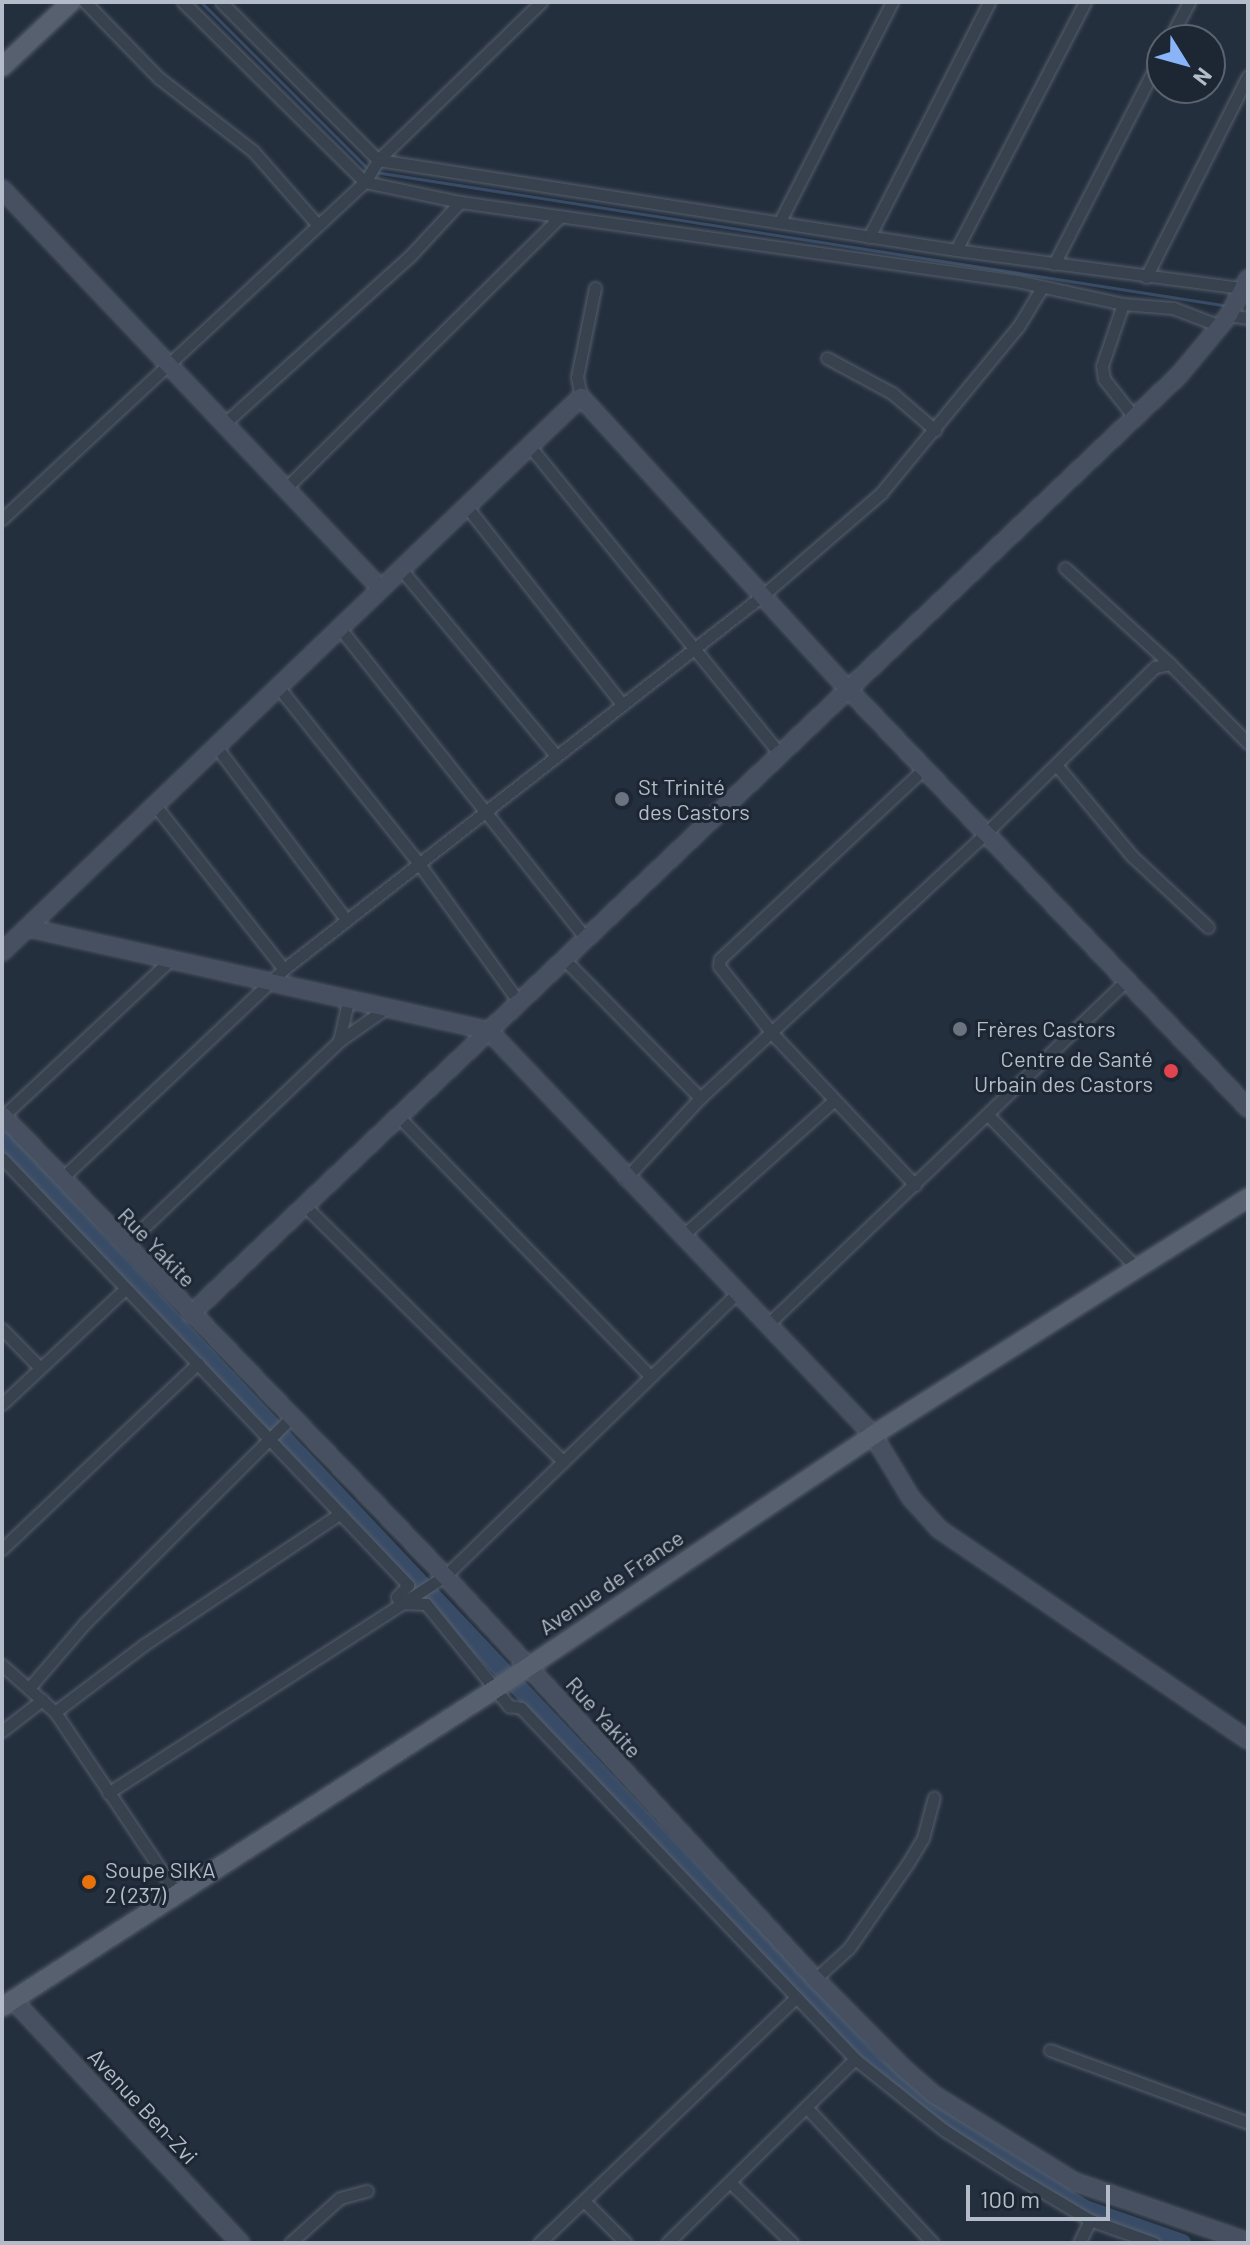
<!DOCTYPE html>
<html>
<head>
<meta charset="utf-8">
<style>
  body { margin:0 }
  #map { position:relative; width:1250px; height:2245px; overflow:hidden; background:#242f3e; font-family:Barlow,sans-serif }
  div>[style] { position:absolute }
  .stream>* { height:3px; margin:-1.5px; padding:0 1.5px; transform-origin:1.5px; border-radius:1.5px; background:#394c67 }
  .river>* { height:18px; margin:-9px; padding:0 9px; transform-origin:9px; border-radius:9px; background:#394c67 }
  .roads { filter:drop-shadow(0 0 2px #565f6c) drop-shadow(0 0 2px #565f6c) }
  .street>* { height:11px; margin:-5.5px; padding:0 5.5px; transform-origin:5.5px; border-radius:5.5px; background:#38414e }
  .secondary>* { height:16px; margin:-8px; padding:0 8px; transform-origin:8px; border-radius:8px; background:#465061 }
  .primary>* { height:18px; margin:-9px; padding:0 9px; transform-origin:9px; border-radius:9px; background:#56606e }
  .dots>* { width:22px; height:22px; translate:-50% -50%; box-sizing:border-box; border:4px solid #1d2633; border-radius:50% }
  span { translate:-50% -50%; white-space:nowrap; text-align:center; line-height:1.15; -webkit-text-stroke:6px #1d2633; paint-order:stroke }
  .poi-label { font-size:22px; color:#b4bcc9 }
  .left { translate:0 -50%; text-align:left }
  .right { translate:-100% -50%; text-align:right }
  .street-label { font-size:22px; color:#b4bcc9 }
  .frame { position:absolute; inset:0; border:4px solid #b4bcc9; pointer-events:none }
  .north { position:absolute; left:1146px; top:24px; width:80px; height:80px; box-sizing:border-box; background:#1d2633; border:2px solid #59626f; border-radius:50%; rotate:127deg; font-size:22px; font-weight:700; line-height:32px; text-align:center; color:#b4bcc9 }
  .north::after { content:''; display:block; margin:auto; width:28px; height:36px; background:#8ab4f8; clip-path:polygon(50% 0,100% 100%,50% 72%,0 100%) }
  .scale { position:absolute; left:966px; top:2185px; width:144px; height:36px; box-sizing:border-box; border:4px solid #b4bcc9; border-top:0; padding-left:10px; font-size:24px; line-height:28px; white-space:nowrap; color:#b4bcc9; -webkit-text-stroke:6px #1d2633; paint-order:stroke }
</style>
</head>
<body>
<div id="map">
  <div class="stream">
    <i style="left:201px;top:2px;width:236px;rotate:45deg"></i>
    <i style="left:375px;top:172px;width:864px;rotate:8.92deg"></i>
  </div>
  <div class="river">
    <i style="left:2px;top:1139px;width:1271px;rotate:46.72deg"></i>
    <i style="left:873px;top:2064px;width:105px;rotate:38.1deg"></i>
    <i style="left:956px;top:2129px;width:152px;rotate:31.8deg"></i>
    <i style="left:1085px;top:2209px;width:103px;rotate:19.3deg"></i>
  </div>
  <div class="roads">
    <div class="street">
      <i style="left:85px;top:2px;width:106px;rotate:45.8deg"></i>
      <i style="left:159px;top:78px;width:119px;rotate:37.8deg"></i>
      <i style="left:253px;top:151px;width:96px;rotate:48.8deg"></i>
      <i style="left:183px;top:2px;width:256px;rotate:44.7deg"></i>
      <i style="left:365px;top:182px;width:97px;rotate:11.9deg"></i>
      <i style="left:460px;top:202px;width:563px;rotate:8.07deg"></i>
      <i style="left:1017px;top:281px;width:108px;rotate:12.2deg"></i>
      <i style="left:1123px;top:304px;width:50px;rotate:4.6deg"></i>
      <i style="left:1173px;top:308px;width:50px;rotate:21deg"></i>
      <i style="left:221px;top:2px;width:223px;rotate:45.2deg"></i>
      <i style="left:378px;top:160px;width:585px;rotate:8.85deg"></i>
      <i style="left:956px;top:250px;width:294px;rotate:7.6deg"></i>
      <i style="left:1169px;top:40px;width:43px;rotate:-62.2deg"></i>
      <i style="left:780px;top:221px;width:246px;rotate:-62.9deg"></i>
      <i style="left:869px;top:237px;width:264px;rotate:-62.9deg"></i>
      <i style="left:956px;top:250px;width:280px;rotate:-62.5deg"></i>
      <i style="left:1054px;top:264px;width:236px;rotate:-62.8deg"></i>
      <i style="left:1146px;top:277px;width:225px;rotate:-63.1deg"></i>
      <i style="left:1123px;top:304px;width:65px;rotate:108.7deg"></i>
      <i style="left:1102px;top:366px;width:13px;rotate:81deg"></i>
      <i style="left:1104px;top:379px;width:48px;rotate:51.7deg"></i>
      <i style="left:1229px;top:315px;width:19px;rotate:9deg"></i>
      <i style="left:827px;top:358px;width:74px;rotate:28.3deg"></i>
      <i style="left:892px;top:393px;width:57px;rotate:40.7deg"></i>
      <i style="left:581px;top:397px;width:20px;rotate:-101deg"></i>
      <i style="left:577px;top:377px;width:91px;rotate:-78.6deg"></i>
      <i style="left:225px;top:423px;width:249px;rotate:-42.1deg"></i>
      <i style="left:410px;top:256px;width:74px;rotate:-47.2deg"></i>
      <i style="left:532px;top:449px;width:395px;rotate:50.9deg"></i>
      <i style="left:287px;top:487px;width:385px;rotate:-44.7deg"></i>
      <i style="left:467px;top:507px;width:252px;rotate:51.8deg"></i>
      <i style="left:2px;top:519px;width:495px;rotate:-42.9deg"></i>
      <i style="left:365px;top:182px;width:26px;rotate:-59deg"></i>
      <i style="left:378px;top:160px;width:227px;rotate:-44.1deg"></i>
      <i style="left:1065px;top:568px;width:142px;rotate:42.4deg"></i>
      <i style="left:401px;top:569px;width:243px;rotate:50.3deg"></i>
      <i style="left:339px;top:627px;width:398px;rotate:51.6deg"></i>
      <i style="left:279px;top:688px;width:221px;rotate:51.4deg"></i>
      <i style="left:417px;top:861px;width:173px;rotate:54.2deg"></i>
      <i style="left:215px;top:745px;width:216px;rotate:53.1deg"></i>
      <i style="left:1057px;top:766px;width:117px;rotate:50.2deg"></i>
      <i style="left:1132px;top:856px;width:104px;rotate:43.1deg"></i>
      <i style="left:154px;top:804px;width:210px;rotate:51.8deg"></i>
      <i style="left:565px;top:960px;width:193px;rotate:45.6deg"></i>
      <i style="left:339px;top:1041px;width:45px;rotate:-77.2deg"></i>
      <i style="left:3px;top:1116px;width:229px;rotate:-43deg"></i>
      <i style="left:399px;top:1117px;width:361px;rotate:45.9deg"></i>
      <i style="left:990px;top:1117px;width:208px;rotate:45.8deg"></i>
      <i style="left:2px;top:1158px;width:589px;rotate:46.44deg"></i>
      <i style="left:408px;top:1585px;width:16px;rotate:133deg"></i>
      <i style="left:397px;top:1597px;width:7px;rotate:63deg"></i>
      <i style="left:400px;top:1603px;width:26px;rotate:2deg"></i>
      <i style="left:426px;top:1604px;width:132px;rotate:50.9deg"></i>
      <i style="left:509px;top:1706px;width:12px;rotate:9deg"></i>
      <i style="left:521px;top:1708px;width:485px;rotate:46.4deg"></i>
      <i style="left:855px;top:2059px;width:114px;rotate:38.6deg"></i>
      <i style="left:944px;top:2130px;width:85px;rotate:32.6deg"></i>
      <i style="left:1016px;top:2176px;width:86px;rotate:30.7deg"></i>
      <i style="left:1090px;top:2220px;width:68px;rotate:19.8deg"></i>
      <i style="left:61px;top:1179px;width:306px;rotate:-43.3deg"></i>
      <i style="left:284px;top:969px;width:608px;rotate:-37.98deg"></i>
      <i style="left:763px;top:595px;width:156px;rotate:-40.8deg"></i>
      <i style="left:881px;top:493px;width:215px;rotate:-50.5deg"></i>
      <i style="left:1018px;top:327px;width:44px;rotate:-58.8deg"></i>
      <i style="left:625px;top:1179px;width:110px;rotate:-47.2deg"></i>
      <i style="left:700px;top:1098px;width:391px;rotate:-42.8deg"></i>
      <i style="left:987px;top:832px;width:235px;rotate:-44.5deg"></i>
      <i style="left:1155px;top:667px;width:15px;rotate:-11deg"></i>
      <i style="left:1170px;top:664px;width:111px;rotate:45.4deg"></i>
      <i style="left:915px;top:1185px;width:209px;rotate:-133.3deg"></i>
      <i style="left:772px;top:1033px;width:85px;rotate:-128.3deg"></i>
      <i style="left:719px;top:966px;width:7px;rotate:-82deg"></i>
      <i style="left:720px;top:959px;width:280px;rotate:-43deg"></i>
      <i style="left:304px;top:1205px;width:363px;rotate:44.7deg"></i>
      <i style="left:681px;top:1237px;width:204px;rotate:-41.8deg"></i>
      <i style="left:124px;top:1246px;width:297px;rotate:-43.6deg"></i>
      <i style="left:339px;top:1041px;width:61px;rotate:-35deg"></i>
      <i style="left:767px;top:1325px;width:497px;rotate:-43.8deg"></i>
      <i style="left:2px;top:1329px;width:54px;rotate:45.7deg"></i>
      <i style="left:2px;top:1404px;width:168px;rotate:-43.1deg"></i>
      <i style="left:2px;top:1549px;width:270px;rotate:-43.5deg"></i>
      <i style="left:2px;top:1665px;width:71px;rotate:41.6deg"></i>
      <i style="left:55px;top:1712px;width:220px;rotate:56.1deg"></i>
      <i style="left:29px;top:1688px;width:84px;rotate:-49.3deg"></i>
      <i style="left:84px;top:1624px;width:292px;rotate:-44.9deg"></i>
      <i style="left:55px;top:1712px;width:113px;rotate:-37.1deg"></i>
      <i style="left:145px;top:1644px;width:234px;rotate:-33.8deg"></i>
      <i style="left:2px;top:1731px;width:51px;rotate:-37.8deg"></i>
      <i style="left:108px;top:1793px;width:401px;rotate:-32.8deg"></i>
      <i style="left:445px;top:1576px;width:405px;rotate:-44.1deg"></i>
      <i style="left:815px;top:1979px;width:46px;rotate:-42.4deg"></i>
      <i style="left:849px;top:1948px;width:103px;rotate:-55.2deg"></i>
      <i style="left:908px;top:1863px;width:29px;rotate:-59deg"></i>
      <i style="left:923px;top:1838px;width:42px;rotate:-75deg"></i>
      <i style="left:1050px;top:2050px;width:211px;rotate:20.2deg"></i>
      <i style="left:806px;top:2107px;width:186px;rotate:47deg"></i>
      <i style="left:731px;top:2183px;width:86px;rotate:44.5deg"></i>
      <i style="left:584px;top:2201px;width:59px;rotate:45deg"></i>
      <i style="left:290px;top:2243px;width:67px;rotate:-42deg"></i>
      <i style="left:340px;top:2198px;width:28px;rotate:-15deg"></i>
      <i style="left:539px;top:2243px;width:356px;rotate:-43.7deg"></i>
      <i style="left:667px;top:2243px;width:263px;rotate:-44.4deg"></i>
      <i style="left:1079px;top:2243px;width:25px;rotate:-64deg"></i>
    </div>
    <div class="secondary">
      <i style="left:2px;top:189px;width:550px;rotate:46.55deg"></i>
      <i style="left:29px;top:928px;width:471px;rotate:12.6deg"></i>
      <i style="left:489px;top:1031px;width:557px;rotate:46.45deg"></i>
      <i style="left:873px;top:1435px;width:74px;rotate:58.9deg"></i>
      <i style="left:911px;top:1498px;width:42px;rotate:47.9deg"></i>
      <i style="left:939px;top:1529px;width:374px;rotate:34.3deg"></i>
      <i style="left:2px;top:952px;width:802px;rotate:-43.79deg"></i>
      <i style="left:581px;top:397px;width:397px;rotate:47.6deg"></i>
      <i style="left:849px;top:690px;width:578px;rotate:46.33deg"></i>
      <i style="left:2px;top:1115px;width:639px;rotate:46.14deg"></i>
      <i style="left:445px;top:1576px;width:547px;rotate:47.44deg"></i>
      <i style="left:815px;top:1979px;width:125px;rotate:45.3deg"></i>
      <i style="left:903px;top:2068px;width:41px;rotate:41.1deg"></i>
      <i style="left:934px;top:2095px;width:166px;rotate:31.7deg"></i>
      <i style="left:1075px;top:2182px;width:183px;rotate:19.1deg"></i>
      <i style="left:191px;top:1314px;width:1364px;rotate:-43.54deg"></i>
      <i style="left:1180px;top:374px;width:77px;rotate:-50.3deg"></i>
      <i style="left:1229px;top:315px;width:41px;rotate:-62.2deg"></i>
      <i style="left:13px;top:2000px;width:333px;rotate:46.9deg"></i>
    </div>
    <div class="primary">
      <i style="left:2px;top:67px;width:95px;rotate:-43.3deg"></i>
      <i style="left:2px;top:2007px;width:592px;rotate:-32.8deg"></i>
      <i style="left:500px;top:1686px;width:450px;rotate:-33.9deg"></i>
      <i style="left:873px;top:1435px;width:444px;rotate:-32.3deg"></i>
    </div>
  </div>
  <div class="dots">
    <i style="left:622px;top:799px;background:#6b7280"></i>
    <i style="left:960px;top:1029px;background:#6b7280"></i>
    <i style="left:1171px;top:1071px;background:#e0444e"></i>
    <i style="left:89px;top:1882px;background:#e8710a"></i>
  </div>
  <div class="poi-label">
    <span class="left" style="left:638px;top:799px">St Trinité<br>des Castors</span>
    <span class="left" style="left:976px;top:1029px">Frères Castors</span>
    <span class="right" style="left:1153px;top:1071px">Centre de Santé<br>Urbain des Castors</span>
    <span class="left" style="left:105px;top:1882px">Soupe SIKA<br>2 (237)</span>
  </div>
  <div class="street-label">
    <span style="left:157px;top:1247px;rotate:46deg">Rue Yakite</span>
    <span style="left:611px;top:1582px;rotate:-34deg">Avenue de France</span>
    <span style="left:604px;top:1717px;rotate:48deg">Rue Yakite</span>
    <span style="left:143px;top:2106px;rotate:47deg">Avenue Ben-Zvi</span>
  </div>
  <div class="frame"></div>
  <div class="north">N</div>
  <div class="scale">100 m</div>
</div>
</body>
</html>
